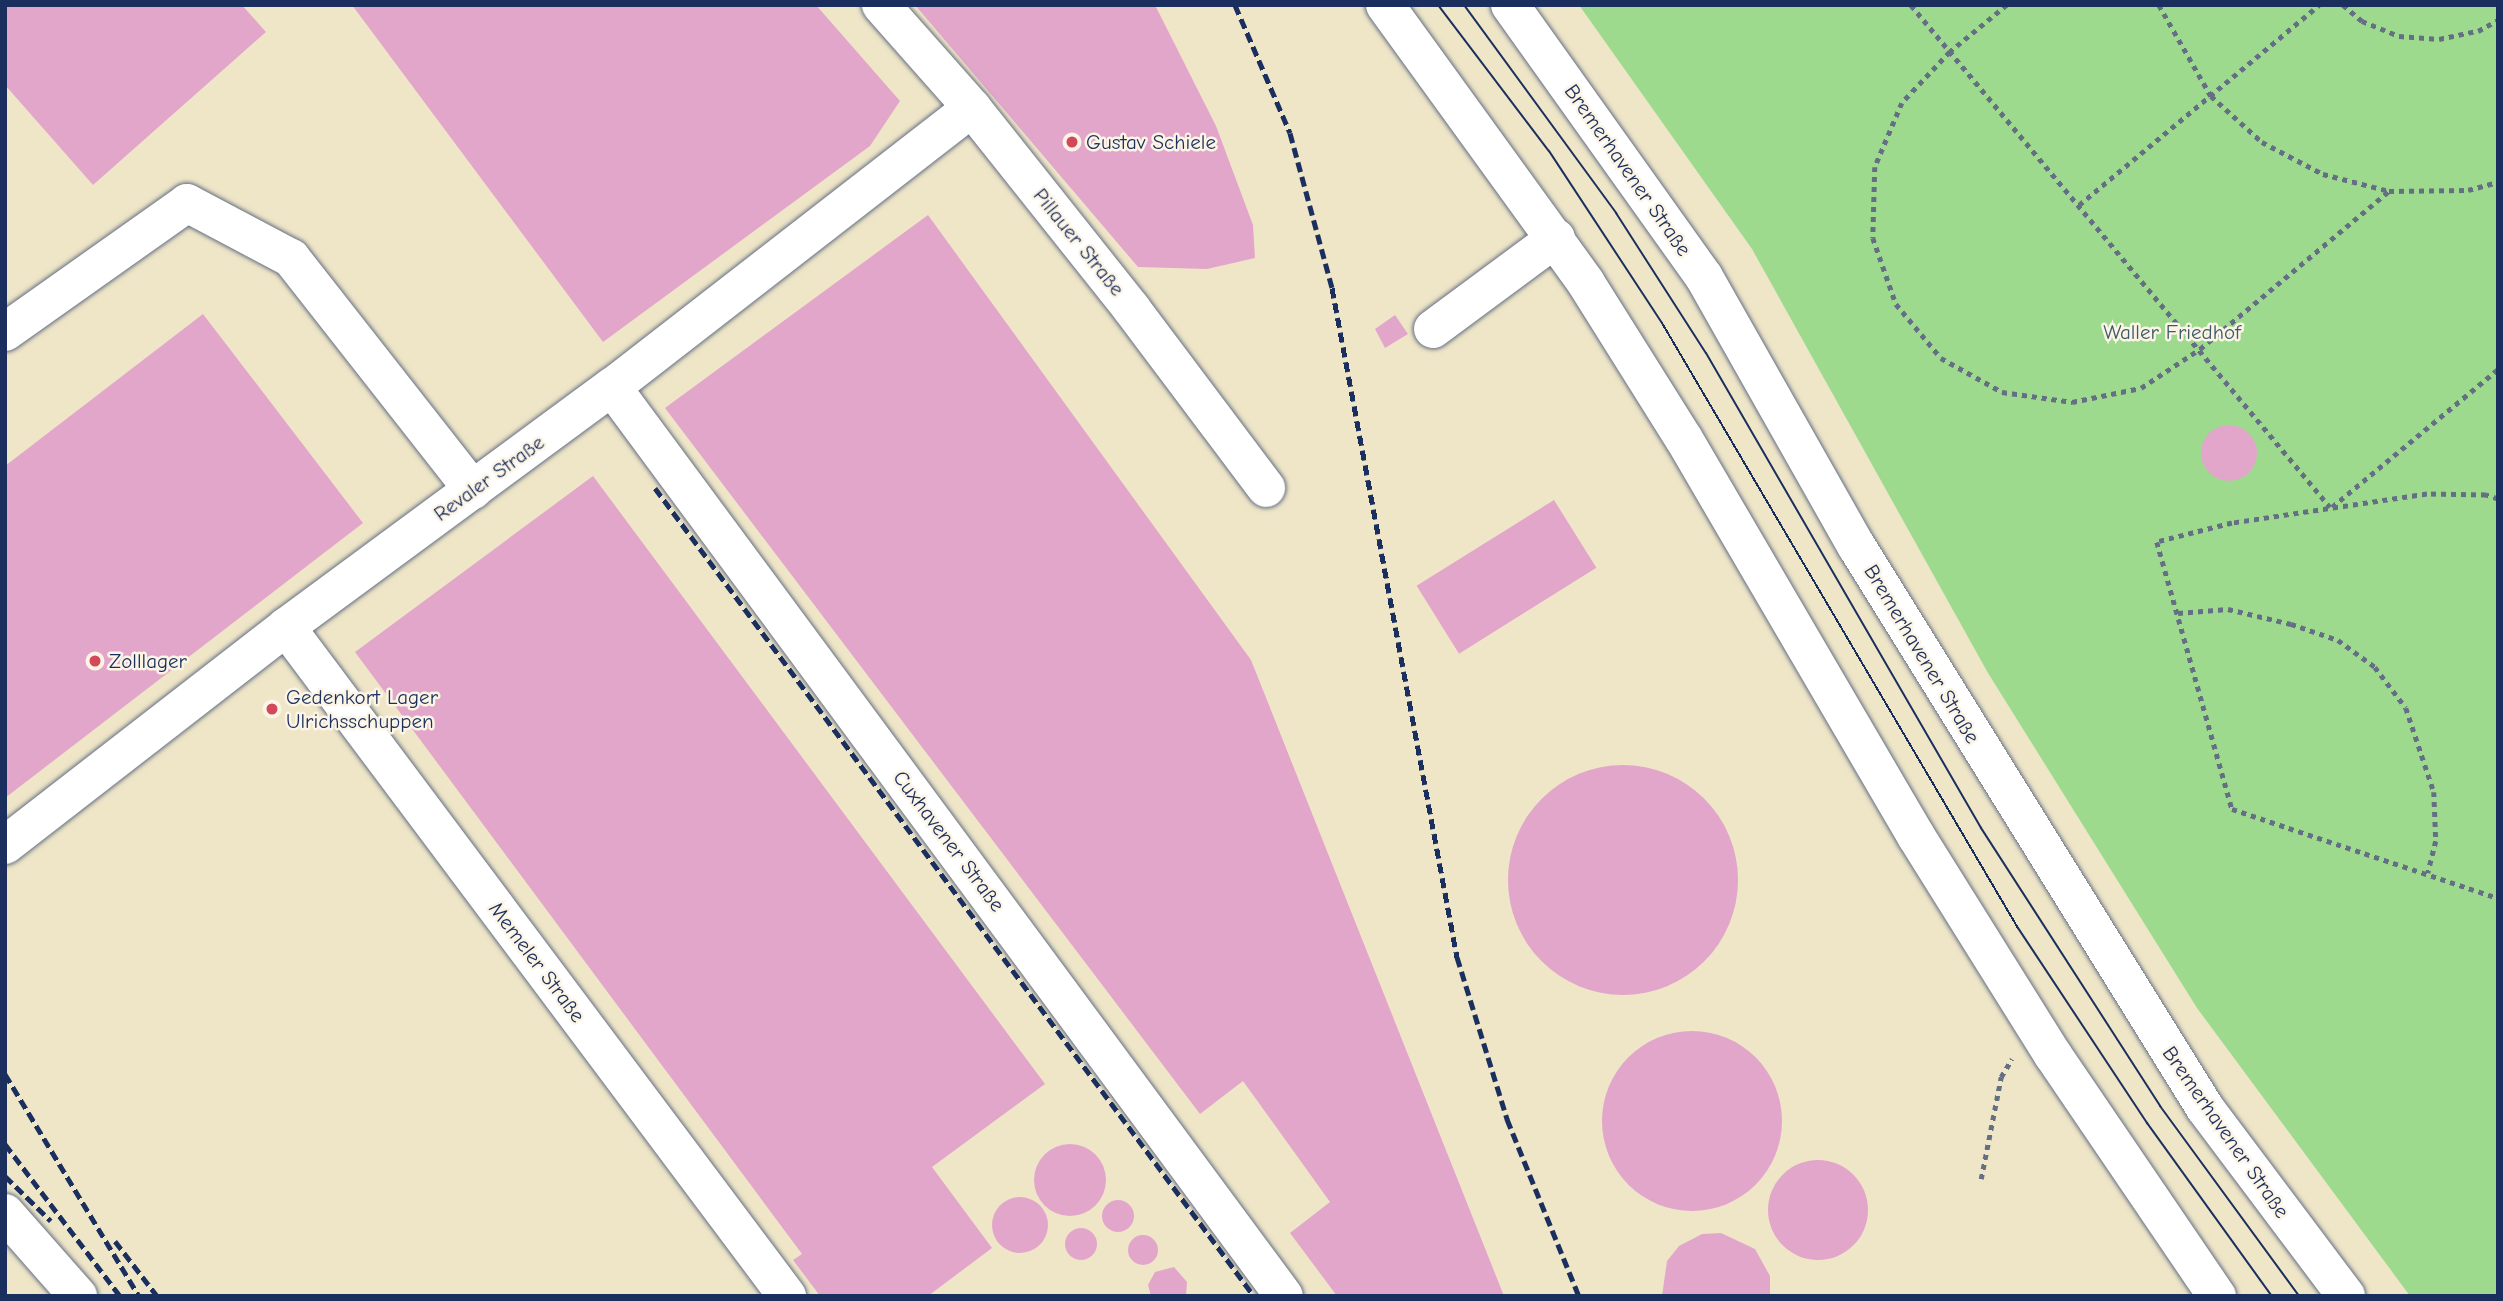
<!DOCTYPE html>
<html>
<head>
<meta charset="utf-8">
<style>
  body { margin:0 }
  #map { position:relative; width:2503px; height:1301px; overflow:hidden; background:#efe6c8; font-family:"Comic Neue",sans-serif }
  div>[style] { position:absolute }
  .green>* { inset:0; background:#9dda8e }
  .building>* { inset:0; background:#e3a6cb; transform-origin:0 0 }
  .round { border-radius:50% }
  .path>* { height:4.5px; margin-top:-2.25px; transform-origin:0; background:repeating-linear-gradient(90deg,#656f83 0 5px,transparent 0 10px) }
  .roads { filter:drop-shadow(0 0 2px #656f83) drop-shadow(0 0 2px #656f83) }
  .minor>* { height:38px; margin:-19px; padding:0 19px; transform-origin:19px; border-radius:19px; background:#fff }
  .major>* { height:38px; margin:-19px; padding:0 19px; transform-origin:19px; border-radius:19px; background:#fff }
  .tram>* { height:2px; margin:-1px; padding:0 1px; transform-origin:1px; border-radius:1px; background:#1b2f5e }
  .rail>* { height:5px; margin-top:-2.5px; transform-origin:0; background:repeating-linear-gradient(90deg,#1b2f5e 0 10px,transparent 0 15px) }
  .dots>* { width:19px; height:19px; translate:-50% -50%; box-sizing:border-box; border:4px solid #fcf5e5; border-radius:50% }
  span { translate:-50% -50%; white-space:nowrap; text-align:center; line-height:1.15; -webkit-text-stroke:5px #fcf5e5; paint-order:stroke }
  .poi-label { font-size:21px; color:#1b2f5e }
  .left { translate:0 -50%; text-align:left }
  .street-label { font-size:21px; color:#1b2f5e }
  .park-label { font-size:21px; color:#3c5a6a }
  .frame { position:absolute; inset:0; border:7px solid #1b2f5e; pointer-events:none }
</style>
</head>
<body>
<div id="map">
  <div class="green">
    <i style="clip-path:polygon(1579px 5px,2498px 5px,2498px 1296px,2410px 1296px,2197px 1008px,1988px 673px,1752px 249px)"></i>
  </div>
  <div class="building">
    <i style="clip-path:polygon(5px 5px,242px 5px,266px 32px,93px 185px,5px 85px)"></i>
    <i style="clip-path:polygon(352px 5px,816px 5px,900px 101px,870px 146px,603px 342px)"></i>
    <i style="clip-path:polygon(915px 5px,1155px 5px,1216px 126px,1253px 225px,1255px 258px,1207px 269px,1138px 267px)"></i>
    <i style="clip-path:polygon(928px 215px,1251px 660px,1504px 1296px,1337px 1296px,1290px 1233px,1330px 1202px,1243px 1081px,1200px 1114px,665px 408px)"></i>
    <i style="clip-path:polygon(203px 314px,363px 523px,5px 798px,5px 466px)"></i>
    <i style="clip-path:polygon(1395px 315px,1408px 334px,1385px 348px,1375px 329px)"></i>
    <i class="round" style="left:2201px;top:425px;width:56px;height:56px"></i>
    <i style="clip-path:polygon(593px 476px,1045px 1084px,932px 1167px,992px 1248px,928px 1296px,820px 1296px,793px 1260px,802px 1254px,355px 652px)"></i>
    <i style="left:1554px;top:500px;width:80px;height:162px;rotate:58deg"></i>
    <i class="round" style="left:1508px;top:765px;width:230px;height:230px"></i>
    <i class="round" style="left:1602px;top:1031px;width:180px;height:180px"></i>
    <i class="round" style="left:1034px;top:1144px;width:72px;height:72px"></i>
    <i class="round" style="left:1768px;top:1160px;width:100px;height:100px"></i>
    <i class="round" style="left:992px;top:1197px;width:56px;height:56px"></i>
    <i class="round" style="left:1102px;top:1200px;width:32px;height:32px"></i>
    <i class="round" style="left:1065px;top:1228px;width:32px;height:32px"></i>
    <i style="clip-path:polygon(1721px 1233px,1755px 1249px,1770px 1276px,1770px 1296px,1662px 1296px,1667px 1261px,1679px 1246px,1702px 1234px)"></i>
    <i class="round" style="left:1128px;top:1235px;width:30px;height:30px"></i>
    <i style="clip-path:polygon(1174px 1267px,1187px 1282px,1186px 1296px,1151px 1296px,1148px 1285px,1155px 1272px)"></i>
  </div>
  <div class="path">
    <i style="left:1911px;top:5px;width:654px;rotate:50.15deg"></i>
    <i style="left:2007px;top:5px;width:74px;rotate:140.5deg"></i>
    <i style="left:1950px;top:52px;width:70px;rotate:133.3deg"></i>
    <i style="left:1902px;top:103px;width:69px;rotate:112.9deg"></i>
    <i style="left:1875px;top:167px;width:71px;rotate:91.6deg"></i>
    <i style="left:1873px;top:238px;width:70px;rotate:70.8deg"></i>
    <i style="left:1896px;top:304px;width:70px;rotate:50.2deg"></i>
    <i style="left:1941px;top:358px;width:70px;rotate:29.1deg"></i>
    <i style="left:2002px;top:392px;width:71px;rotate:8.1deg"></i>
    <i style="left:2072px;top:402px;width:70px;rotate:-11.5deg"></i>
    <i style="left:2141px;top:388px;width:71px;rotate:-33.5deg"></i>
    <i style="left:2200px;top:349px;width:246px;rotate:-39.9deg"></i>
    <i style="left:2159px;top:5px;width:105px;rotate:60.3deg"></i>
    <i style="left:2211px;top:96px;width:69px;rotate:42deg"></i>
    <i style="left:2262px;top:142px;width:69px;rotate:27.7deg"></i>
    <i style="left:2323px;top:174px;width:68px;rotate:14.4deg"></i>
    <i style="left:2389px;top:191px;width:79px;rotate:-0.7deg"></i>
    <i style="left:2468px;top:190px;width:31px;rotate:-15deg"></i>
    <i style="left:2343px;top:5px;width:25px;rotate:40deg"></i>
    <i style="left:2362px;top:21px;width:40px;rotate:22deg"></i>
    <i style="left:2399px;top:36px;width:40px;rotate:4.3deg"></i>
    <i style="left:2439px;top:39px;width:40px;rotate:-12deg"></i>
    <i style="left:2478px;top:31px;width:23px;rotate:-29deg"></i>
    <i style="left:2079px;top:205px;width:312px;rotate:-39.8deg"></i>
    <i style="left:2498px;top:499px;width:13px;rotate:-162deg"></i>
    <i style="left:2486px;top:495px;width:59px;rotate:-179deg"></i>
    <i style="left:2427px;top:494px;width:197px;rotate:171.5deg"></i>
    <i style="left:2232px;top:523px;width:77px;rotate:165.8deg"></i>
    <i style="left:2157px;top:542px;width:277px;rotate:74.3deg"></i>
    <i style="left:2232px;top:809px;width:280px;rotate:18.5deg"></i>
    <i style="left:2332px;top:507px;width:216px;rotate:-39.7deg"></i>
    <i style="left:2178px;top:613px;width:50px;rotate:-4.6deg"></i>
    <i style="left:2228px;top:609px;width:65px;rotate:13.4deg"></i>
    <i style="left:2291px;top:624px;width:50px;rotate:18.8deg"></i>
    <i style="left:2338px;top:640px;width:46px;rotate:36.1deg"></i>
    <i style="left:2375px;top:667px;width:51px;rotate:52.9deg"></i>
    <i style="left:2406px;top:708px;width:89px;rotate:71.6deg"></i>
    <i style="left:2434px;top:792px;width:49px;rotate:87.7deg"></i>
    <i style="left:2436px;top:841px;width:33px;rotate:104deg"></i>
    <i style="left:1981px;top:1179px;width:104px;rotate:-78.9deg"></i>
    <i style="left:2001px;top:1077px;width:21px;rotate:-59deg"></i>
  </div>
  <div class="roads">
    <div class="minor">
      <i style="left:881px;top:5px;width:137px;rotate:48.5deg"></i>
      <i style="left:972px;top:108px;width:256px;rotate:51.5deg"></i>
      <i style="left:1131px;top:308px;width:225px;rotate:53.1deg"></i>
      <i style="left:1433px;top:329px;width:153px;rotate:-36.5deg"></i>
      <i style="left:5px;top:332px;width:223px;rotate:-35.3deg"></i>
      <i style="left:187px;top:203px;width:118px;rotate:27.9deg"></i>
      <i style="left:291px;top:258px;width:295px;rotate:51.9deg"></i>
      <i style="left:612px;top:387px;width:1130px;rotate:53.53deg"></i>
      <i style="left:286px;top:627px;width:836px;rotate:53.17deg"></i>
      <i style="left:5px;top:845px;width:356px;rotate:-37.8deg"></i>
      <i style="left:286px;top:627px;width:405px;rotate:-36.4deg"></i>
      <i style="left:612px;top:387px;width:455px;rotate:-37.8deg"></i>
      <i style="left:5px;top:1213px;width:111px;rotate:48.7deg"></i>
    </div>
    <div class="major">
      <i style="left:1385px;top:5px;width:343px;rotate:54.1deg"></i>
      <i style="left:1586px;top:283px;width:184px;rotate:57.9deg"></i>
      <i style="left:1684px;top:439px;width:460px;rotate:59.7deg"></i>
      <i style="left:1916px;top:836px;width:258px;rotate:58deg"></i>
      <i style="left:2053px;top:1055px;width:292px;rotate:55.8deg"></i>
      <i style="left:1510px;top:5px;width:334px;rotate:54.5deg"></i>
      <i style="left:1704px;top:277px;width:310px;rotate:60.5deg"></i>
      <i style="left:1857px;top:547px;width:660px;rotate:58.19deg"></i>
      <i style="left:2205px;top:1108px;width:235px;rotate:53.1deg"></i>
    </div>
  </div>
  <div class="tram">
    <i style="left:1438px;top:5px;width:183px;rotate:52.8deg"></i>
    <i style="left:1549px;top:151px;width:206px;rotate:56.7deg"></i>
    <i style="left:1662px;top:323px;width:702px;rotate:59.53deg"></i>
    <i style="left:2018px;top:928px;width:234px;rotate:56.5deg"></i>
    <i style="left:2147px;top:1123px;width:213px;rotate:54.2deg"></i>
    <i style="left:1464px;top:5px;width:258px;rotate:53.8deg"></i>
    <i style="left:1616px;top:213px;width:166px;rotate:57.3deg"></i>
    <i style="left:1706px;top:353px;width:549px;rotate:59.93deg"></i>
    <i style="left:1981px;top:828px;width:331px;rotate:57.2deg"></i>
    <i style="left:2160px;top:1106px;width:235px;rotate:53.8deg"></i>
  </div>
  <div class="rail">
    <i style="left:1235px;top:5px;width:139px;rotate:66.7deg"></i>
    <i style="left:1290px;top:133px;width:161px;rotate:74.8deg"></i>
    <i style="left:1332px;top:288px;width:681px;rotate:79.42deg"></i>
    <i style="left:1457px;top:957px;width:170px;rotate:72.8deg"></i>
    <i style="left:1507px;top:1119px;width:191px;rotate:67.9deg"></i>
    <i style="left:655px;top:488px;width:1006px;rotate:53.45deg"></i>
    <i style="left:5px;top:1074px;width:259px;rotate:58.9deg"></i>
    <i style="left:5px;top:1144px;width:191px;rotate:52.9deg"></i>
    <i style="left:5px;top:1176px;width:64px;rotate:44.4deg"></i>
    <i style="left:115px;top:1241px;width:69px;rotate:52.6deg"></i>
  </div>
  <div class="dots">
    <i style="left:1072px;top:142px;background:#d1495b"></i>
    <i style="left:95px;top:661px;background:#d1495b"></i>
    <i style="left:272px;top:709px;background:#d1495b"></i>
  </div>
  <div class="poi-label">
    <span class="left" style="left:1086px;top:142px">Gustav Schiele</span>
    <span class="left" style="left:109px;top:661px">Zolllager</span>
    <span class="left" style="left:286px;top:709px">Gedenkort Lager<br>Ulrichsschuppen</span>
  </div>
  <div class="street-label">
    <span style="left:1628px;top:170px;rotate:55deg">Bremerhavener Straße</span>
    <span style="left:1079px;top:242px;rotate:51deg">Pillauer Straße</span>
    <span style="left:489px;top:478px;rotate:-36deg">Revaler Straße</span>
    <span style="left:1922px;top:654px;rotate:59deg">Bremerhavener Straße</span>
    <span style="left:949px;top:841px;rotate:53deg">Cuxhavener Straße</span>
    <span style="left:537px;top:962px;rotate:53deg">Memeler Straße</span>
    <span style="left:2226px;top:1132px;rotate:55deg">Bremerhavener Straße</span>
  </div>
  <div class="park-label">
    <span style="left:2172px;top:332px">Waller Friedhof</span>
  </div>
  <div class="frame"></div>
</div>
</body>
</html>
